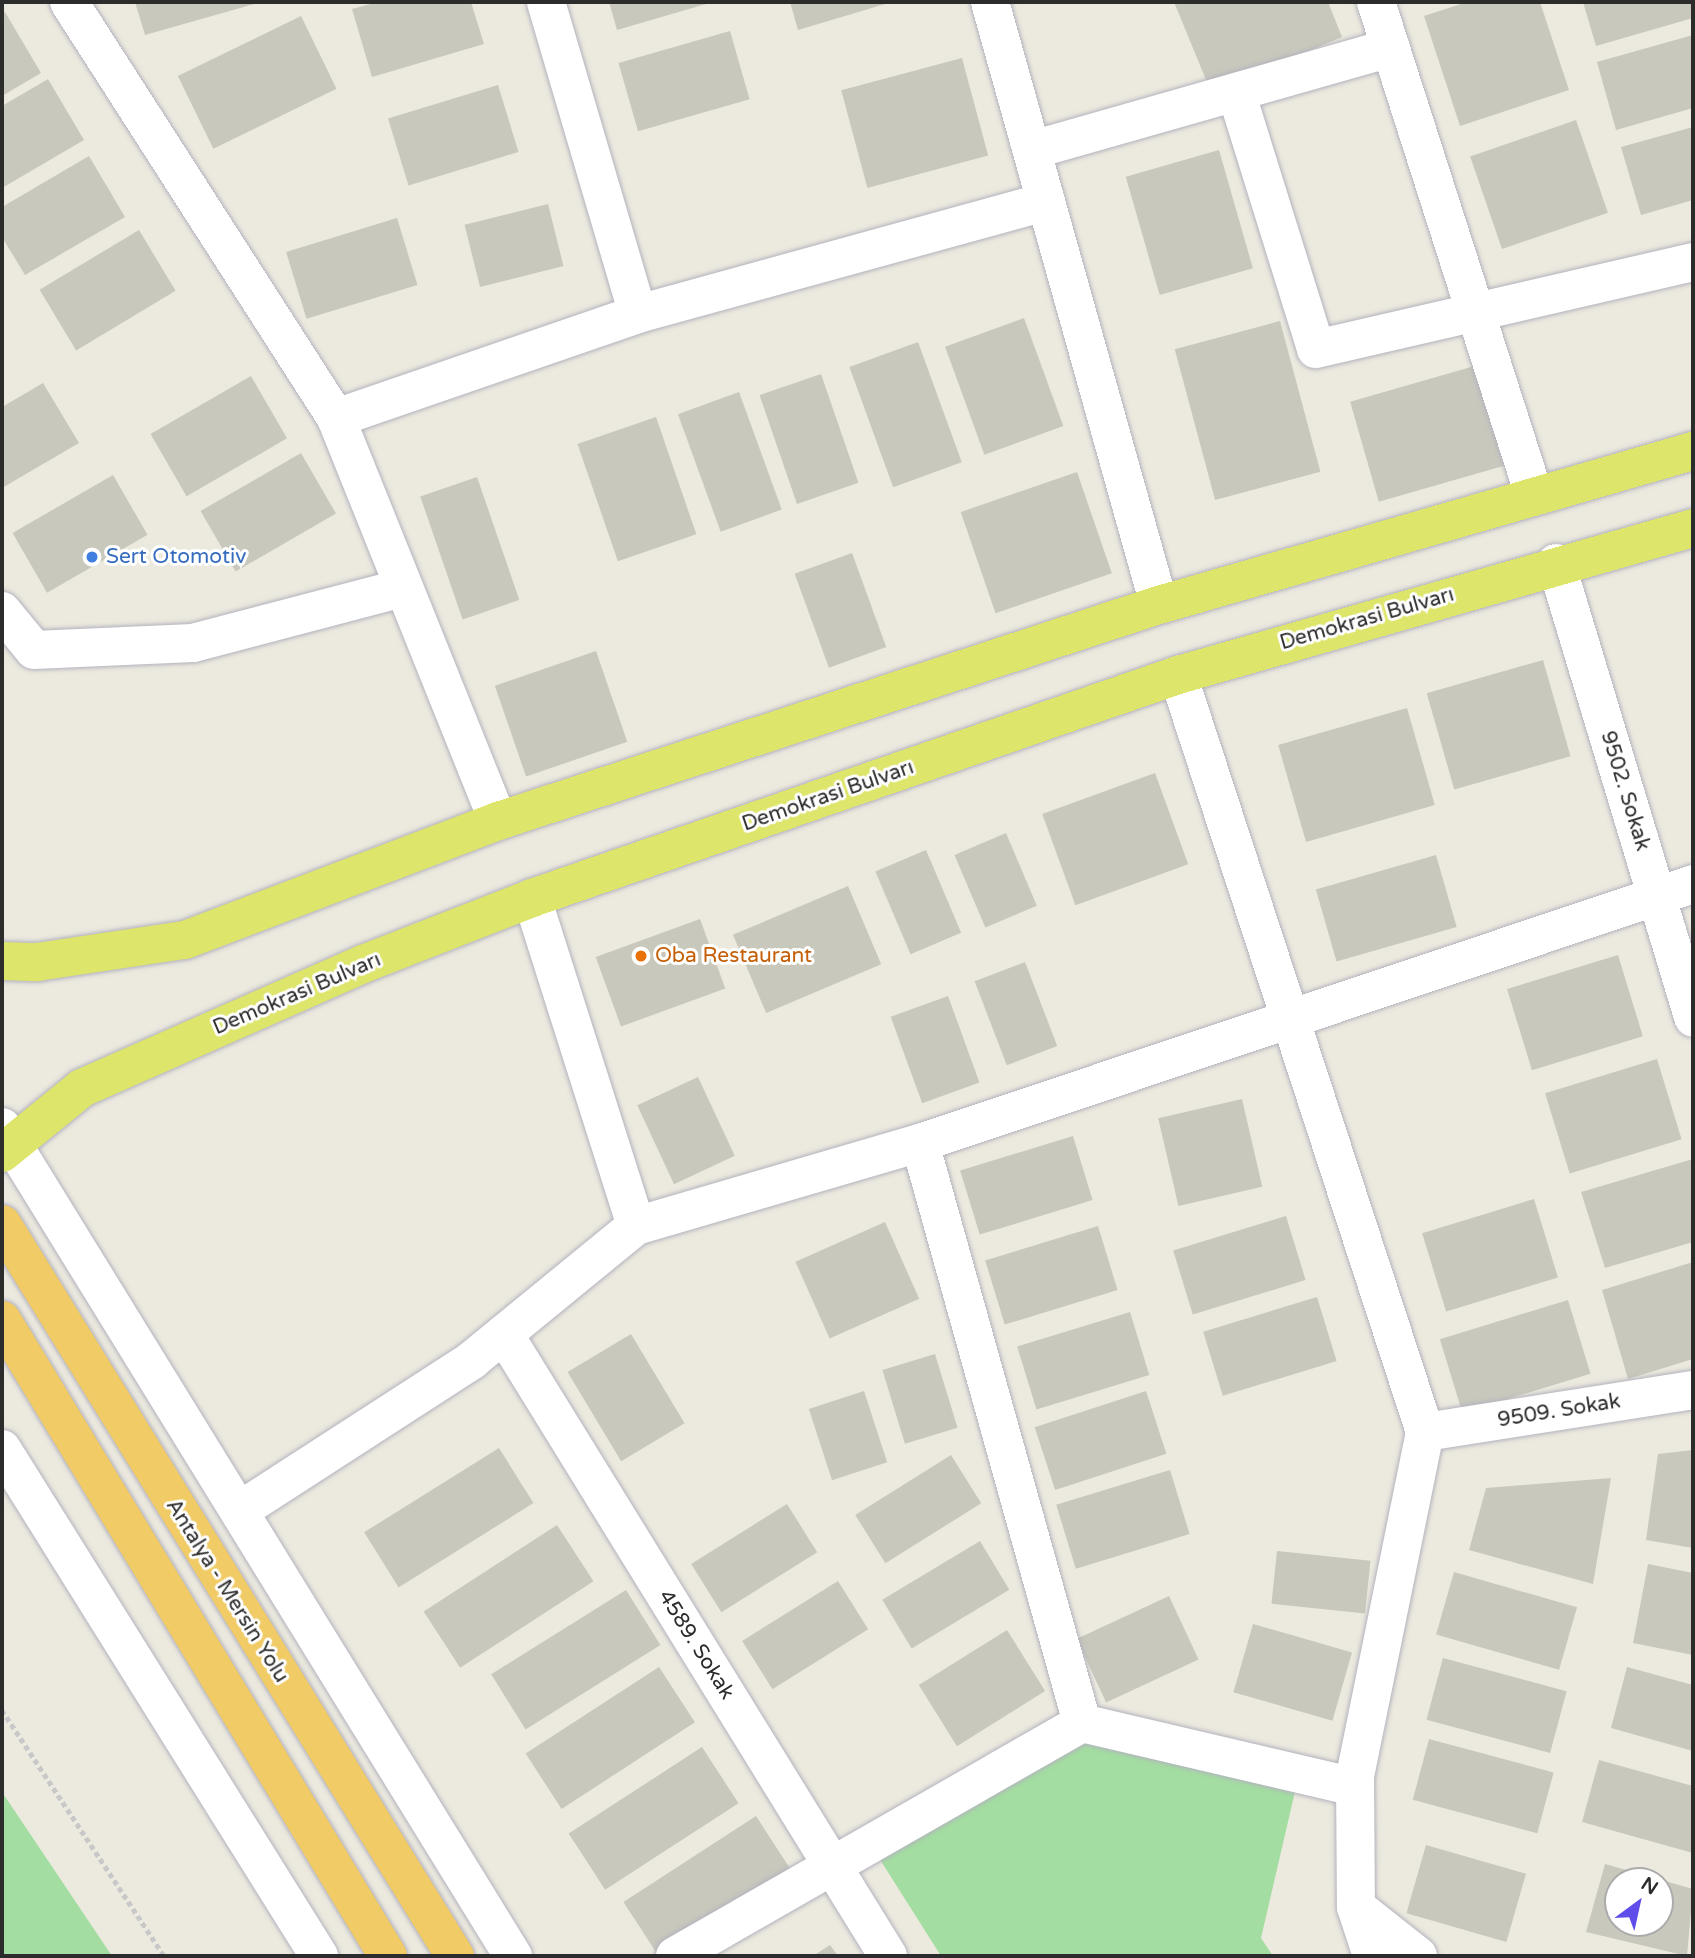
<!DOCTYPE html>
<html>
<head>
<meta charset="utf-8">
<style>
  body { margin:0 }
  #map { position:relative; width:1695px; height:1958px; overflow:hidden; background:#eceadf; font-family:"Varela Round",sans-serif }
  div>[style] { position:absolute }
  .green>* { inset:0; background:#a3dda1 }
  .building>* { inset:0; background:#c8c8bd; transform-origin:0 0 }
  .path>* { height:4.5px; margin-top:-2.25px; transform-origin:0; background:repeating-linear-gradient(90deg,#c8c8c8 0 5px,transparent 0 8.5px) }
  .roads { filter:drop-shadow(0 0 2px #b4b2be) drop-shadow(0 0 2px #b4b2be) }
  .minor>* { height:38px; margin:-19px; padding:0 19px; transform-origin:19px; border-radius:19px; background:#fff }
  .major>* { height:38px; margin:-19px; padding:0 19px; transform-origin:19px; border-radius:19px; background:#dde56b }
  .highway>* { height:38px; margin:-19px; padding:0 19px; transform-origin:19px; border-radius:19px; background:#f0cb66 }
  .dots>* { width:19px; height:19px; translate:-50% -50%; box-sizing:border-box; border:4px solid #fff; border-radius:50% }
  span { translate:-50% -50%; white-space:nowrap; text-align:center; line-height:1.15; -webkit-text-stroke:6px #fff; paint-order:stroke }
  .shop-label { font-size:21px; color:#366cbe }
  .left { translate:0 -50%; text-align:left }
  .street-label { font-size:21px; color:#2c2c2c }
  .food-label { font-size:21px; color:#c56008 }
  .frame { position:absolute; inset:0; border:4px solid #2c2c2c; pointer-events:none }
  .north { position:absolute; left:1604px; top:1867px; width:70px; height:70px; box-sizing:border-box; background:#fff; border:2px solid #ababab; border-radius:50%; rotate:33deg; font-size:19px; font-weight:700; line-height:28px; text-align:center; color:#2c2c2c }
  .north::after { content:''; display:block; margin:auto; width:24px; height:32px; background:#5f4eea; clip-path:polygon(50% 0,100% 100%,50% 72%,0 100%) }
</style>
</head>
<body>
<div id="map">
  <div class="green">
    <i style="clip-path:polygon(1077px 1737px,1297px 1783px,1261px 1938px,1273px 1956px,941px 1956px,879px 1858px)"></i>
    <i style="clip-path:polygon(2px 1792px,112px 1956px,2px 1956px)"></i>
  </div>
  <div class="building">
    <i style="clip-path:polygon(135px 2px,258px 2px,258px 3px,145px 35px)"></i>
    <i style="clip-path:polygon(378px 2px,471px 2px,484px 44px,372px 77px,352px 9px)"></i>
    <i style="clip-path:polygon(609px 2px,713px 2px,617px 30px)"></i>
    <i style="clip-path:polygon(790px 2px,892px 2px,798px 30px)"></i>
    <i style="clip-path:polygon(1174px 2px,1328px 2px,1342px 37px,1211px 92px)"></i>
    <i style="clip-path:polygon(1467px 2px,1540px 2px,1569px 90px,1460px 126px,1424px 16px)"></i>
    <i style="clip-path:polygon(1583px 2px,1693px 2px,1693px 18px,1596px 46px)"></i>
    <i style="clip-path:polygon(5px 12px,41px 73px,2px 96px,2px 14px)"></i>
    <i style="left:301px;top:16px;width:81px;height:137px;rotate:64deg"></i>
    <i style="left:730px;top:31px;width:71px;height:116px;rotate:74deg"></i>
    <i style="clip-path:polygon(1693px 35px,1693px 108px,1616px 130px,1597px 62px)"></i>
    <i style="left:962px;top:58px;width:101px;height:125px;rotate:75deg"></i>
    <i style="clip-path:polygon(48px 79px,84px 140px,2px 188px,2px 106px)"></i>
    <i style="left:498px;top:85px;width:70px;height:115px;rotate:73deg"></i>
    <i style="left:1576px;top:120px;width:98px;height:112px;rotate:71deg"></i>
    <i style="clip-path:polygon(1693px 127px,1693px 200px,1641px 215px,1621px 147px)"></i>
    <i style="left:1219px;top:150px;width:123px;height:97px;rotate:74deg"></i>
    <i style="clip-path:polygon(89px 156px,125px 217px,25px 275px,2px 237px,2px 207px)"></i>
    <i style="left:548px;top:204px;width:64px;height:86px;rotate:76deg"></i>
    <i style="left:397px;top:218px;width:70px;height:116px;rotate:73deg"></i>
    <i style="left:139px;top:230px;width:71px;height:116px;rotate:59deg"></i>
    <i style="left:1024px;top:318px;width:115px;height:84px;rotate:70deg"></i>
    <i style="left:1280px;top:321px;width:156px;height:109px;rotate:75deg"></i>
    <i style="left:918px;top:342px;width:128px;height:73px;rotate:70deg"></i>
    <i style="left:1478px;top:365px;width:104px;height:133px;rotate:74deg"></i>
    <i style="left:821px;top:374px;width:115px;height:65px;rotate:71deg"></i>
    <i style="left:251px;top:376px;width:72px;height:116px;rotate:60deg"></i>
    <i style="clip-path:polygon(43px 383px,79px 443px,2px 488px,2px 407px)"></i>
    <i style="left:739px;top:392px;width:125px;height:65px;rotate:70deg"></i>
    <i style="left:656px;top:417px;width:124px;height:83px;rotate:71deg"></i>
    <i style="left:301px;top:453px;width:70px;height:116px;rotate:60deg"></i>
    <i style="left:1077px;top:472px;width:107px;height:123px;rotate:71deg"></i>
    <i style="left:113px;top:475px;width:69px;height:116px;rotate:60deg"></i>
    <i style="left:477px;top:477px;width:130px;height:60px;rotate:71deg"></i>
    <i style="left:852px;top:553px;width:100px;height:61px;rotate:70deg"></i>
    <i style="left:596px;top:651px;width:96px;height:107px;rotate:71deg"></i>
    <i style="left:1543px;top:660px;width:100px;height:121px;rotate:74deg"></i>
    <i style="left:1407px;top:708px;width:101px;height:134px;rotate:74deg"></i>
    <i style="left:1155px;top:773px;width:97px;height:120px;rotate:70deg"></i>
    <i style="left:1006px;top:833px;width:79px;height:56px;rotate:67deg"></i>
    <i style="left:926px;top:850px;width:90px;height:55px;rotate:67deg"></i>
    <i style="left:1436px;top:855px;width:75px;height:125px;rotate:74deg"></i>
    <i style="left:848px;top:886px;width:85px;height:125px;rotate:67deg"></i>
    <i style="left:700px;top:919px;width:74px;height:111px;rotate:70deg"></i>
    <i style="left:1618px;top:955px;width:85px;height:116px;rotate:73deg"></i>
    <i style="left:1025px;top:962px;width:90px;height:54px;rotate:69deg"></i>
    <i style="left:948px;top:996px;width:92px;height:61px;rotate:70deg"></i>
    <i style="left:1657px;top:1059px;width:84px;height:117px;rotate:73deg"></i>
    <i style="left:698px;top:1077px;width:87px;height:67px;rotate:65deg"></i>
    <i style="left:1242px;top:1099px;width:90px;height:86px;rotate:77deg"></i>
    <i style="left:1073px;top:1136px;width:67px;height:118px;rotate:73deg"></i>
    <i style="clip-path:polygon(1693px 1159px,1693px 1242px,1605px 1268px,1581px 1192px)"></i>
    <i style="left:1534px;top:1199px;width:82px;height:117px;rotate:73deg"></i>
    <i style="left:1286px;top:1216px;width:67px;height:118px;rotate:73deg"></i>
    <i style="left:885px;top:1222px;width:84px;height:98px;rotate:66deg"></i>
    <i style="left:1098px;top:1226px;width:67px;height:118px;rotate:73deg"></i>
    <i style="clip-path:polygon(1693px 1262px,1693px 1359px,1628px 1379px,1602px 1290px)"></i>
    <i style="left:1317px;top:1297px;width:67px;height:119px;rotate:73deg"></i>
    <i style="left:1568px;top:1300px;width:77px;height:134px;rotate:73deg"></i>
    <i style="left:1130px;top:1312px;width:66px;height:118px;rotate:73deg"></i>
    <i style="left:631px;top:1334px;width:104px;height:74px;rotate:59deg"></i>
    <i style="left:935px;top:1354px;width:77px;height:55px;rotate:73deg"></i>
    <i style="left:864px;top:1391px;width:75px;height:58px;rotate:72deg"></i>
    <i style="left:1146px;top:1391px;width:66px;height:117px;rotate:72deg"></i>
    <i style="left:499px;top:1448px;width:65px;height:159px;rotate:58deg"></i>
    <i style="clip-path:polygon(1693px 1450px,1693px 1548px,1646px 1540px,1658px 1454px)"></i>
    <i style="left:951px;top:1455px;width:57px;height:113px;rotate:58deg"></i>
    <i style="left:1170px;top:1470px;width:67px;height:119px;rotate:73deg"></i>
    <i style="clip-path:polygon(1611px 1478px,1593px 1584px,1469px 1550px,1486px 1488px)"></i>
    <i style="left:787px;top:1504px;width:57px;height:113px;rotate:58deg"></i>
    <i style="left:557px;top:1525px;width:67px;height:159px;rotate:57deg"></i>
    <i style="left:980px;top:1541px;width:57px;height:114px;rotate:59deg"></i>
    <i style="left:1277px;top:1551px;width:94px;height:53px;rotate:6deg"></i>
    <i style="clip-path:polygon(1648px 1564px,1693px 1573px,1693px 1655px,1633px 1643px)"></i>
    <i style="left:1454px;top:1572px;width:128px;height:65px;rotate:16deg"></i>
    <i style="left:838px;top:1581px;width:57px;height:113px;rotate:58deg"></i>
    <i style="left:626px;top:1590px;width:65px;height:159px;rotate:58deg"></i>
    <i style="left:1169px;top:1596px;width:70px;height:102px;rotate:65deg"></i>
    <i style="left:1253px;top:1624px;width:103px;height:71px;rotate:16deg"></i>
    <i style="left:1007px;top:1630px;width:72px;height:104px;rotate:58deg"></i>
    <i style="left:1443px;top:1658px;width:128px;height:64px;rotate:15deg"></i>
    <i style="left:659px;top:1667px;width:66px;height:159px;rotate:57deg"></i>
    <i style="clip-path:polygon(1627px 1667px,1693px 1685px,1693px 1751px,1611px 1728px)"></i>
    <i style="left:1429px;top:1739px;width:129px;height:63px;rotate:15deg"></i>
    <i style="left:702px;top:1747px;width:67px;height:159px;rotate:57deg"></i>
    <i style="clip-path:polygon(1599px 1760px,1693px 1786px,1693px 1853px,1582px 1822px)"></i>
    <i style="left:756px;top:1816px;width:67px;height:158px;rotate:57deg"></i>
    <i style="left:1426px;top:1845px;width:104px;height:71px;rotate:16deg"></i>
    <i style="clip-path:polygon(evenodd,1605px 1864px,1693px 1889px,1687px 1956px,1586px 1932px,1605px 1864px,1618px 1881px,1660px 1881px,1660px 1923px,1618px 1923px,1618px 1881px)"></i>
    <i style="clip-path:polygon(830px 1945px,838px 1956px,813px 1956px)"></i>
  </div>
  <div class="path">
    <i style="left:2px;top:1710px;width:295px;rotate:56.6deg"></i>
  </div>
  <div class="roads">
    <div class="minor">
      <i style="left:69px;top:2px;width:494px;rotate:57.3deg"></i>
      <i style="left:336px;top:418px;width:434px;rotate:68.1deg"></i>
      <i style="left:546px;top:2px;width:325px;rotate:73.6deg"></i>
      <i style="left:990px;top:2px;width:626px;rotate:74.34deg"></i>
      <i style="left:1376px;top:2px;width:518px;rotate:72.23deg"></i>
      <i style="left:1236px;top:92px;width:269px;rotate:72.7deg"></i>
      <i style="left:1316px;top:349px;width:387px;rotate:-13deg"></i>
      <i style="left:1032px;top:150px;width:373px;rotate:-15.9deg"></i>
      <i style="left:336px;top:418px;width:319px;rotate:-19deg"></i>
      <i style="left:638px;top:314px;width:423px;rotate:-15.4deg"></i>
      <i style="left:1556px;top:563px;width:475px;rotate:73.2deg"></i>
      <i style="left:2px;top:611px;width:50px;rotate:50.6deg"></i>
      <i style="left:34px;top:650px;width:159px;rotate:-2.5deg"></i>
      <i style="left:193px;top:643px;width:216px;rotate:-14.7deg"></i>
      <i style="left:1178px;top:675px;width:796px;rotate:71.93deg"></i>
      <i style="left:1425px;top:1432px;width:350px;rotate:101.5deg"></i>
      <i style="left:1355px;top:1775px;width:132px;rotate:89.6deg"></i>
      <i style="left:1356px;top:1907px;width:52px;rotate:71.9deg"></i>
      <i style="left:532px;top:898px;width:344px;rotate:72.4deg"></i>
      <i style="left:2px;top:1127px;width:974px;rotate:58.35deg"></i>
      <i style="left:920px;top:1143px;width:602px;rotate:74.39deg"></i>
      <i style="left:504px;top:1334px;width:731px;rotate:58.31deg"></i>
      <i style="left:1425px;top:1432px;width:271px;rotate:-8.9deg"></i>
      <i style="left:2px;top:1449px;width:598px;rotate:57.98deg"></i>
      <i style="left:239px;top:1511px;width:278px;rotate:-32.9deg"></i>
      <i style="left:472px;top:1360px;width:212px;rotate:-39.3deg"></i>
      <i style="left:636px;top:1226px;width:296px;rotate:-16.3deg"></i>
      <i style="left:920px;top:1143px;width:815px;rotate:-18.52deg"></i>
      <i style="left:1356px;top:1907px;width:79px;rotate:38.3deg"></i>
      <i style="left:675px;top:1956px;width:469px;rotate:-29.8deg"></i>
      <i style="left:1082px;top:1723px;width:280px;rotate:13.2deg"></i>
    </div>
    <div class="major">
      <i style="left:2px;top:961px;width:35px;rotate:2deg"></i>
      <i style="left:37px;top:962px;width:150px;rotate:-8.5deg"></i>
      <i style="left:185px;top:940px;width:335px;rotate:-20.8deg"></i>
      <i style="left:498px;top:821px;width:695px;rotate:-18.1deg"></i>
      <i style="left:1159px;top:605px;width:556px;rotate:-16.09deg"></i>
      <i style="left:2px;top:1153px;width:103px;rotate:-39.1deg"></i>
      <i style="left:82px;top:1088px;width:307px;rotate:-23.8deg"></i>
      <i style="left:363px;top:964px;width:181px;rotate:-21.3deg"></i>
      <i style="left:532px;top:898px;width:683px;rotate:-19.04deg"></i>
      <i style="left:1178px;top:675px;width:536px;rotate:-15.93deg"></i>
    </div>
    <div class="highway">
      <i style="left:2px;top:1224px;width:861px;rotate:58.25deg"></i>
      <i style="left:2px;top:1320px;width:744px;rotate:58.75deg"></i>
    </div>
  </div>
  <div class="dots">
    <i style="left:92px;top:557px;background:#3f7fe0"></i>
    <i style="left:641px;top:956px;background:#e8710a"></i>
  </div>
  <div class="shop-label">
    <span class="left" style="left:106px;top:557px">Sert Otomotiv</span>
  </div>
  <div class="street-label">
    <span style="left:1367px;top:619px;rotate:-16deg">Demokrasi Bulvarı</span>
    <span style="left:1625px;top:791px;rotate:73deg">9502. Sokak</span>
    <span style="left:828px;top:796px;rotate:-19deg">Demokrasi Bulvarı</span>
    <span style="left:297px;top:994px;rotate:-23deg">Demokrasi Bulvarı</span>
    <span style="left:1559px;top:1411px;rotate:-9deg">9509. Sokak</span>
    <span style="left:227px;top:1591px;rotate:58deg">Antalya - Mersin Yolu</span>
    <span style="left:696px;top:1645px;rotate:58deg">4589. Sokak</span>
  </div>
  <div class="food-label">
    <span class="left" style="left:655px;top:956px">Oba Restaurant</span>
  </div>
  <div class="frame"></div>
  <div class="north">N</div>
</div>
</body>
</html>
